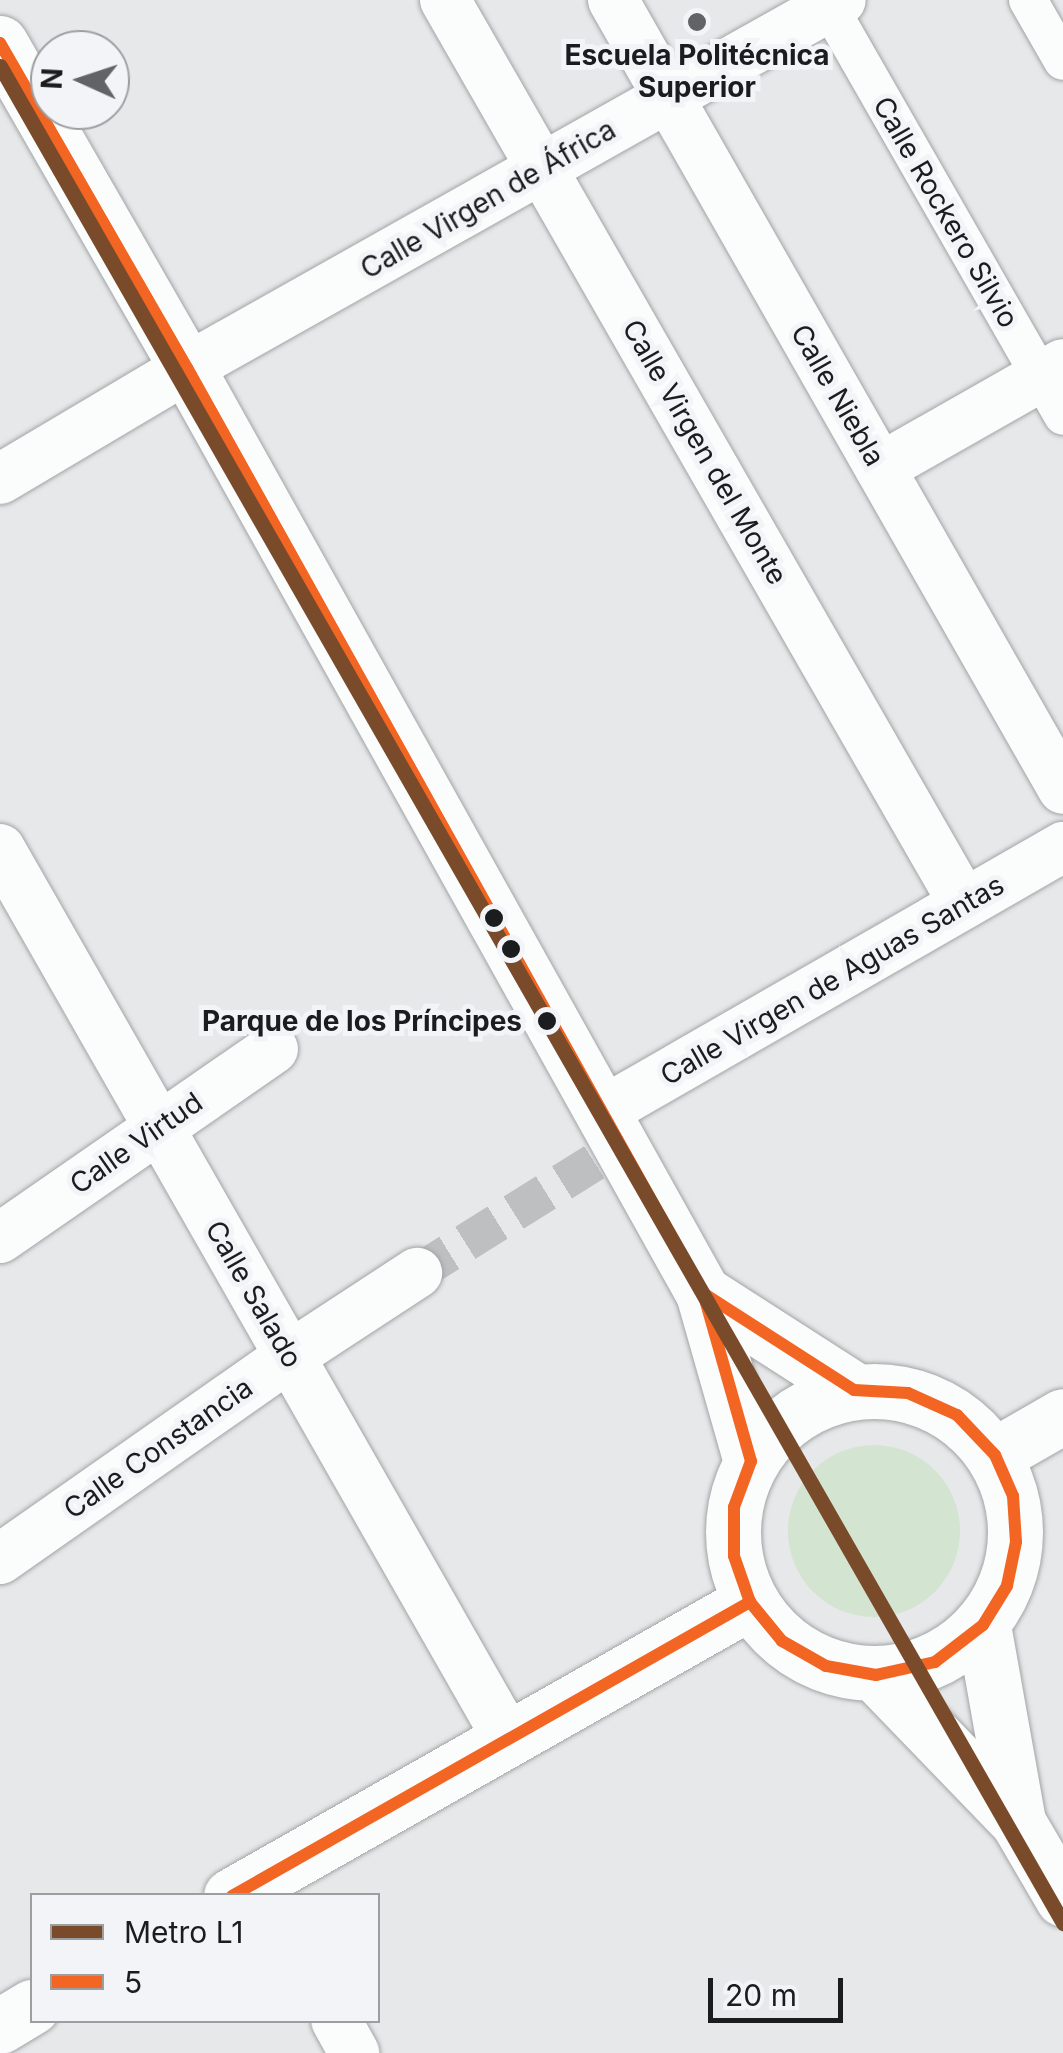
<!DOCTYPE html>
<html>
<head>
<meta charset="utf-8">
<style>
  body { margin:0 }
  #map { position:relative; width:1063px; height:2053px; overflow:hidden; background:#e6e8ea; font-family:Inter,sans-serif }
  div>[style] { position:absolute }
  .green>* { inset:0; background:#d3e4d1 }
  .round { border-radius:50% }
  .pedestrian-tunnel>* { height:38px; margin-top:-19px; transform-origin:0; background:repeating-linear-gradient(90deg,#bdbfc1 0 38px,transparent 0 57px) }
  .roads { filter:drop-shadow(0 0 2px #a3a4a6) drop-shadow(0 0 2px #a3a4a6) }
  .pedestrian>* { height:38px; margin:-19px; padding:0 19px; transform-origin:19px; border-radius:19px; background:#fbfcfc }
  .minor>* { height:50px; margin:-25px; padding:0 25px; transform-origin:25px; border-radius:25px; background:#fbfcfc }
  .primary>* { height:55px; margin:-27.5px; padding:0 27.5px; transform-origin:27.5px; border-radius:27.5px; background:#fbfcfc }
  .primary>.ring { margin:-27.5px; padding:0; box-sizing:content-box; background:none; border:55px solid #fbfcfc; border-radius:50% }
  .bus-1>* { height:12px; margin:-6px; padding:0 6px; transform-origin:6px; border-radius:6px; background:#f26522 }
  .metro-1>* { height:15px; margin:-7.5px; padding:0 7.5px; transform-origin:7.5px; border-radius:7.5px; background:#7a4b2a }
  .dots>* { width:28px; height:28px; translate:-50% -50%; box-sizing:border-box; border:5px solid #f2f4f8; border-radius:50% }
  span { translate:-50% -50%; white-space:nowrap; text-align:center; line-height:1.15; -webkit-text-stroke:10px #f2f4f8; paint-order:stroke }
  .poi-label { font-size:28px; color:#1b1c1d; font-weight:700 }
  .street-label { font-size:28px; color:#1b1c1d }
  .stop-label { font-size:28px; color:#1b1c1d; font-weight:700 }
  .right { translate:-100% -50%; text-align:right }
  .legend { position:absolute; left:30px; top:1893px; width:350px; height:130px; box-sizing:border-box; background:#f2f4f8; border:2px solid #9c9ea0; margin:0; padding:12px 18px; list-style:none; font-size:30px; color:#1b1c1d }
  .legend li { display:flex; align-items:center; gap:20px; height:50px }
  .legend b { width:50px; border:2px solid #9c9ea0 }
  .north { position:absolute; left:30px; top:30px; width:100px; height:100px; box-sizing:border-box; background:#f2f4f8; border:2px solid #9c9ea0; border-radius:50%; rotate:273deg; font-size:28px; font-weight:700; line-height:40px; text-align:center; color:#1b1c1d }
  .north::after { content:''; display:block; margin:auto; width:35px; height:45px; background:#626365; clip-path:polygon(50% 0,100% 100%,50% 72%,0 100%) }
  .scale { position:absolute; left:708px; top:1978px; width:135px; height:45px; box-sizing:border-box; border:5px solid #1b1c1d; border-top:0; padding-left:12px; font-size:30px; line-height:35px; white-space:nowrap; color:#1b1c1d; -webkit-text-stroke:8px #f2f4f8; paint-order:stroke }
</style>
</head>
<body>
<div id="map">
  <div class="green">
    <i class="round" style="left:788px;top:1445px;width:172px;height:172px"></i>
  </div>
  <div class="pedestrian-tunnel">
    <i style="left:417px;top:1273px;width:242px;rotate:-32deg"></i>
  </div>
  <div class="roads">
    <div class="pedestrian">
      <i style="left:1028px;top:0;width:70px;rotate:60.2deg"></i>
      <i style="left:829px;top:7px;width:471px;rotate:60.2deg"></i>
    </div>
    <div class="minor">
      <i style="left:445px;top:0;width:1042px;rotate:60.14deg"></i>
      <i style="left:613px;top:0;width:908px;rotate:60.3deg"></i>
      <i style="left:880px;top:468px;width:210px;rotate:-29.6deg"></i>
      <i style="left:0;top:479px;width:217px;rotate:-30.7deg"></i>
      <i style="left:187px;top:368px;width:750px;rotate:-29.37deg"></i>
      <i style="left:0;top:849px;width:1025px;rotate:60.28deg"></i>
      <i style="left:602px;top:1112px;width:532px;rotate:-29.89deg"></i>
      <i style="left:0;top:1238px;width:332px;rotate:-34.7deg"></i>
      <i style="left:0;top:1559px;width:354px;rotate:-35deg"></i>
      <i style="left:290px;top:1356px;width:152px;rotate:-33.2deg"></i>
      <i style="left:336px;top:2020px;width:38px;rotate:61deg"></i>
    </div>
    <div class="primary">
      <i style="left:0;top:43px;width:375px;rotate:60.1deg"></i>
      <i style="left:187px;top:368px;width:1059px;rotate:60.85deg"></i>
      <i style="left:703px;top:1293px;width:175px;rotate:74.1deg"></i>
      <i style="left:703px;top:1293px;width:179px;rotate:32.7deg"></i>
      <i class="ring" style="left:733px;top:1391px;width:227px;height:227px"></i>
      <i style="left:995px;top:1455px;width:78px;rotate:-29.8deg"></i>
      <i style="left:983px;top:1625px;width:200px;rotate:79.9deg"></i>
      <i style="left:876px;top:1675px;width:204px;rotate:46deg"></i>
      <i style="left:1018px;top:1822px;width:89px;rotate:59.7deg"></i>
      <i style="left:231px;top:1896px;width:596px;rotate:-29.53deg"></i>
      <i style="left:0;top:2026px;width:37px;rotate:-31deg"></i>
    </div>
  </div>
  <div class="bus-1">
    <i style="left:0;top:43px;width:375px;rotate:60.1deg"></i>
    <i style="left:187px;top:368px;width:96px;rotate:-120deg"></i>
    <i style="left:139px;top:285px;width:279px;rotate:-119.9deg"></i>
    <i style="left:187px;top:368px;width:971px;rotate:60.85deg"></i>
    <i style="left:187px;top:368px;width:971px;rotate:60.85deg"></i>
    <i style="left:660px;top:1216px;width:88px;rotate:60.8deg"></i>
    <i style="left:660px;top:1216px;width:88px;rotate:60.8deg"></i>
    <i style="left:703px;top:1293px;width:179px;rotate:32.7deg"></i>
    <i style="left:854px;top:1390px;width:54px;rotate:3.2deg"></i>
    <i style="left:908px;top:1393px;width:54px;rotate:24.2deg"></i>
    <i style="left:957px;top:1415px;width:55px;rotate:46.5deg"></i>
    <i style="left:995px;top:1455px;width:45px;rotate:66.3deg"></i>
    <i style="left:1013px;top:1496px;width:46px;rotate:86.3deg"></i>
    <i style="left:1016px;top:1542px;width:45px;rotate:101.6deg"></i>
    <i style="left:1007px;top:1586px;width:46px;rotate:121.6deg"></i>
    <i style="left:983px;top:1625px;width:61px;rotate:142.4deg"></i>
    <i style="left:935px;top:1662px;width:60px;rotate:167.6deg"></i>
    <i style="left:876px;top:1675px;width:51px;rotate:-169.8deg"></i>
    <i style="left:826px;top:1666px;width:51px;rotate:-150.4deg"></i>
    <i style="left:782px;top:1641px;width:50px;rotate:-129.4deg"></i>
    <i style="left:750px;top:1602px;width:49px;rotate:-109.2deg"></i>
    <i style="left:734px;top:1556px;width:49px;rotate:-90deg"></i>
    <i style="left:734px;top:1507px;width:49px;rotate:-69.7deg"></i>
    <i style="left:751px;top:1461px;width:175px;rotate:-105.9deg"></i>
    <i style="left:232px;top:1896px;width:596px;rotate:-29.58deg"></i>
  </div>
  <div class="metro-1">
    <i style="left:0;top:66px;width:2140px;rotate:60.21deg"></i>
  </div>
  <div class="dots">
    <i style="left:697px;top:22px;background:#626365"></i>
    <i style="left:494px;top:918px;background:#1b1c1d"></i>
    <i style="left:511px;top:949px;background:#1b1c1d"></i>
    <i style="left:547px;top:1021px;background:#1b1c1d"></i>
  </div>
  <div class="poi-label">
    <span style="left:697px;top:71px">Escuela Politécnica<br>Superior</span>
  </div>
  <div class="street-label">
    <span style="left:488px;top:199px;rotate:-30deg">Calle Virgen de África</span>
    <span style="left:946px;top:212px;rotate:60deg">Calle Rockero Silvio</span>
    <span style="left:838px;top:395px;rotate:60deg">Calle Niebla</span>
    <span style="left:705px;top:452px;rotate:60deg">Calle Virgen del Monte</span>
    <span style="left:832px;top:980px;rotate:-30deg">Calle Virgen de Aguas Santas</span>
    <span style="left:136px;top:1143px;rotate:-35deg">Calle Virtud</span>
    <span style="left:254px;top:1294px;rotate:60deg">Calle Salado</span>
    <span style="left:158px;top:1448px;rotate:-35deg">Calle Constancia</span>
  </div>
  <div class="stop-label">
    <span class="right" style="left:522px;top:1021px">Parque de los Príncipes</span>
  </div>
  <ul class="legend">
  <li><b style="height:12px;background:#7a4b2a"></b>Metro L1</li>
  <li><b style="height:12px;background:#f26522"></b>5</li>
  </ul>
  <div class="north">N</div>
  <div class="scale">20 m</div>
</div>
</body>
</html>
